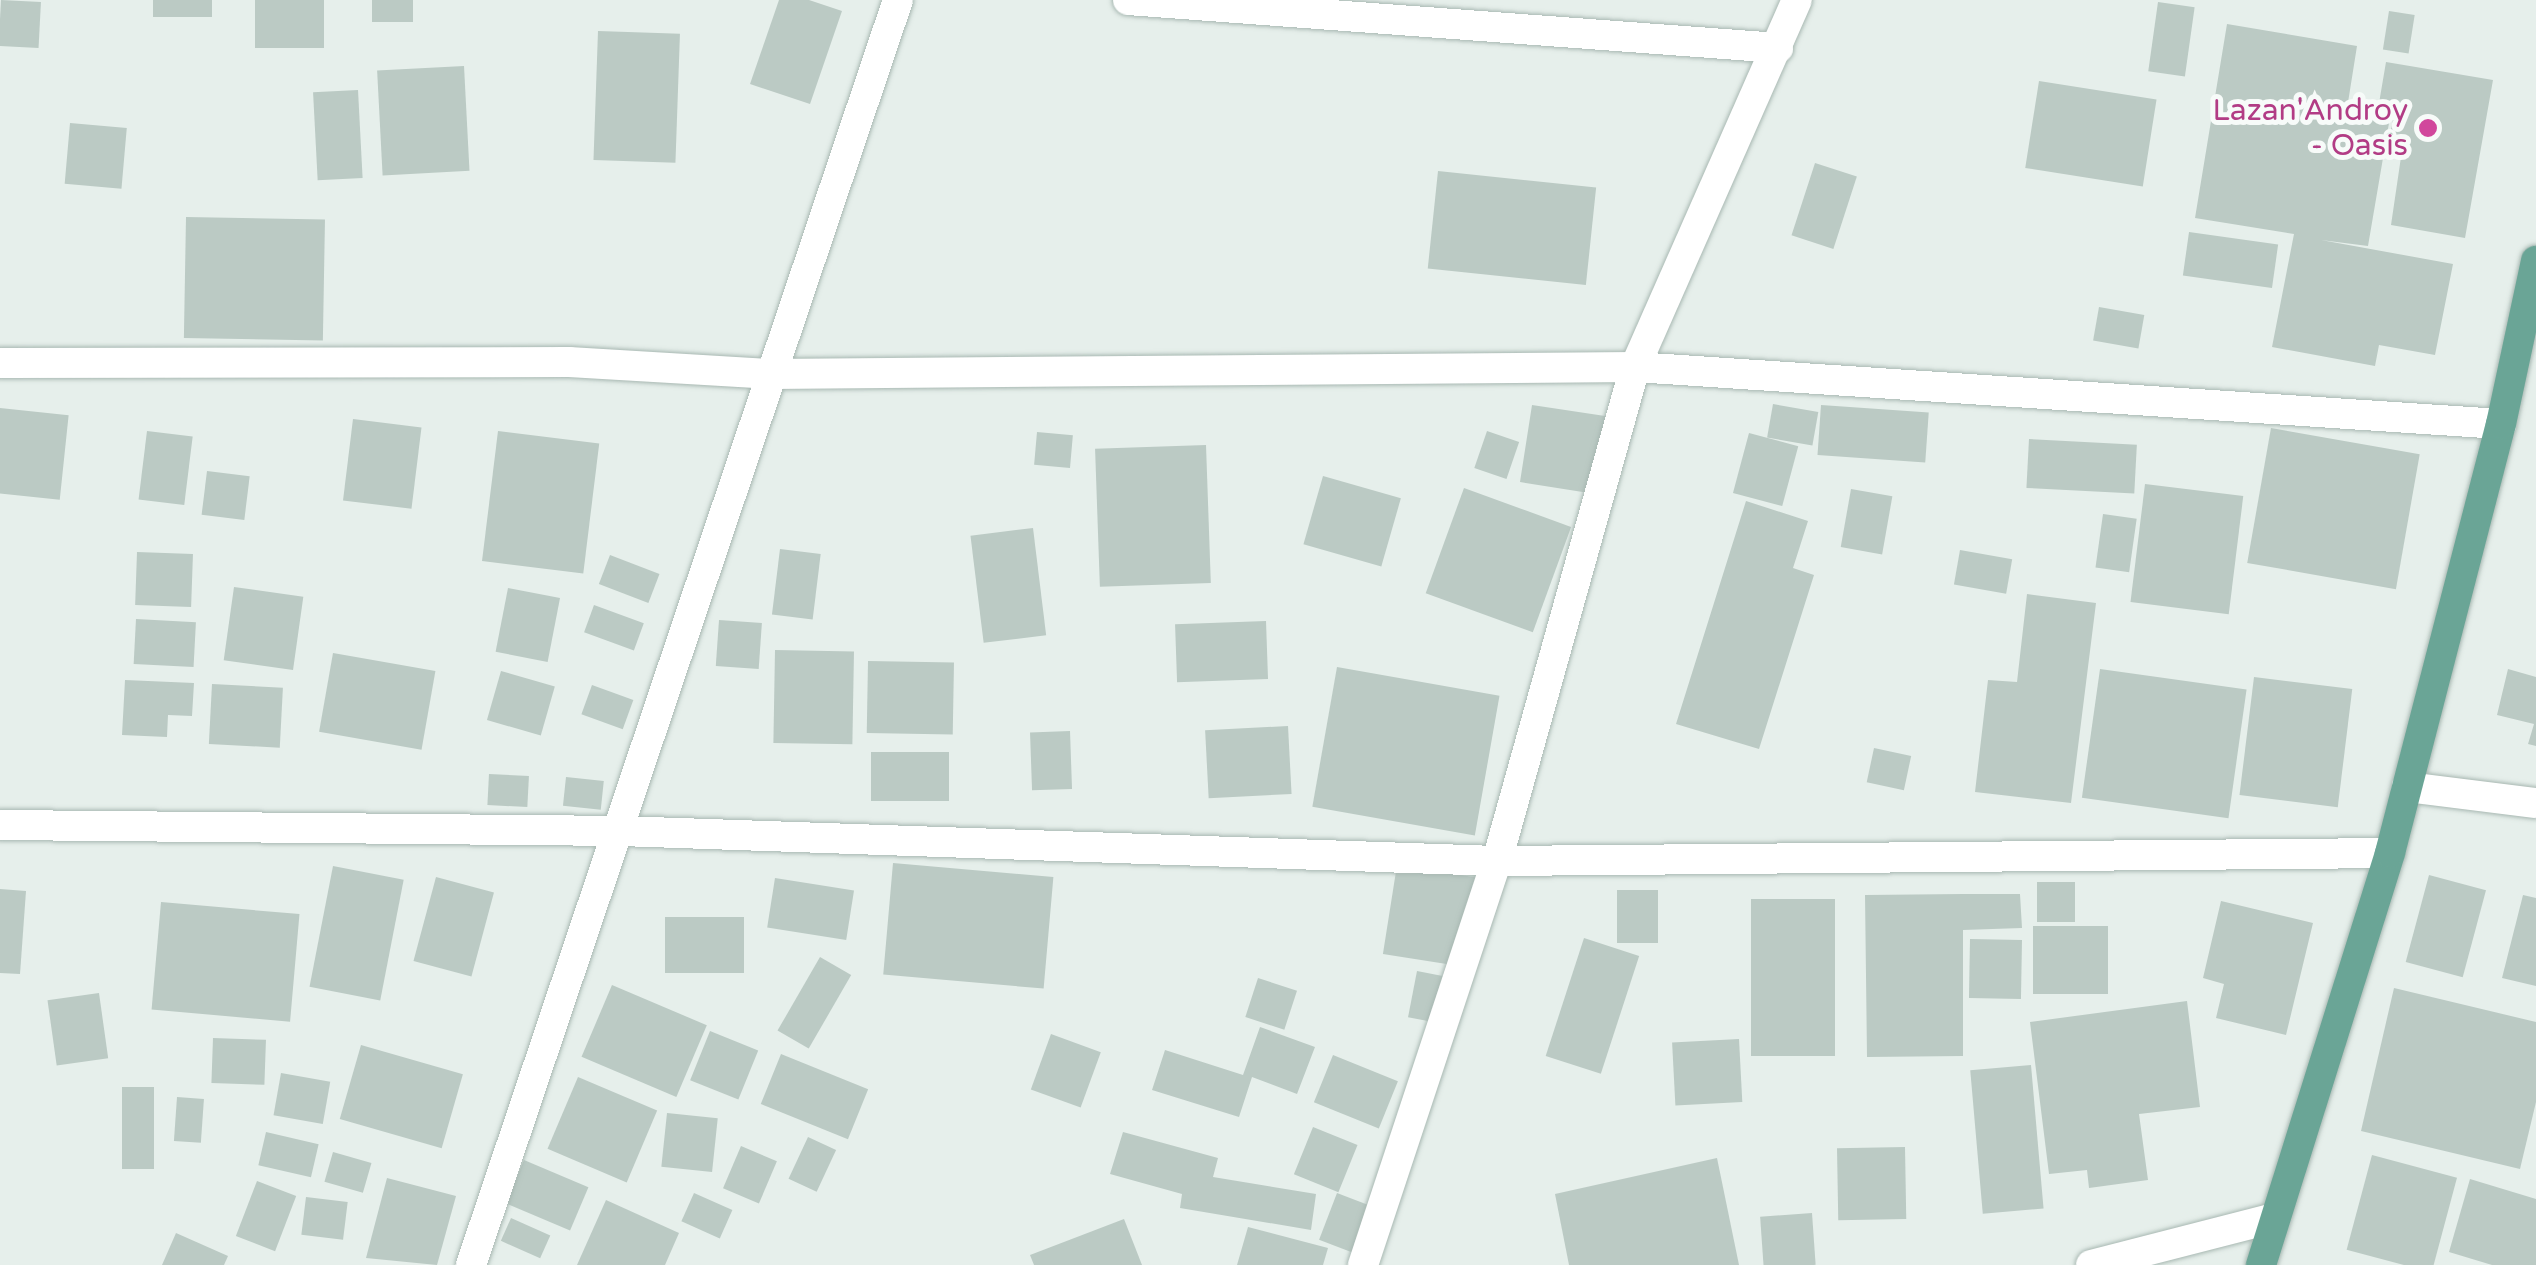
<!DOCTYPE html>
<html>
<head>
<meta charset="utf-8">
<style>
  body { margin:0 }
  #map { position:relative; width:2536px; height:1265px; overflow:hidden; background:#e6efeb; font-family:"Varela Round",sans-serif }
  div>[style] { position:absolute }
  .building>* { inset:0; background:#bbcac4; transform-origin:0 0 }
  .roads { filter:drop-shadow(0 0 2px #a8b8b2) drop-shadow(0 0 2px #a8b8b2) }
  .minor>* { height:30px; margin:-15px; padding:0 15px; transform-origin:15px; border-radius:15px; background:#fff }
  .major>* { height:30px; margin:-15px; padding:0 15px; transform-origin:15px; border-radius:15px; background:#6aa596 }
  .dots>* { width:28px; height:28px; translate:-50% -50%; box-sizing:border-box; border:5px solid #f7fbf9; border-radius:50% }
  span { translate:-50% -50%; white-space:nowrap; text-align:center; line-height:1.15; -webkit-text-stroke:10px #f7fbf9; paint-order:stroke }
  .hotel-label { font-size:30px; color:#b23c85 }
  .right { translate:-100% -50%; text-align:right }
</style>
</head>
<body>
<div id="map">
  <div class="building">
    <i style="left:1px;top:0;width:40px;height:46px;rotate:3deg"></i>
    <i style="left:153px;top:0;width:59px;height:17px"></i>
    <i style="left:255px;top:0;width:69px;height:48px"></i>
    <i style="left:372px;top:0;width:41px;height:22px"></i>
    <i style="clip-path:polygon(779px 0,809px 0,842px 11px,810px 104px,750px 84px)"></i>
    <i style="left:2158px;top:2px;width:37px;height:70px;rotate:8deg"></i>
    <i style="left:2389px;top:11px;width:26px;height:39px;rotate:9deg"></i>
    <i style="clip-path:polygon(2227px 24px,2357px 46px,2346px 115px,2389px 123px,2368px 246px,2321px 240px,2453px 264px,2435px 355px,2379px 345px,2375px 366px,2272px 347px,2294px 234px,2195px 218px)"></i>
    <i style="left:598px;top:31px;width:82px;height:129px;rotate:2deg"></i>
    <i style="clip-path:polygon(2386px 62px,2493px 80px,2465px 238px,2391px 225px,2401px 157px,2387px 154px,2393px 117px,2377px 115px)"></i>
    <i style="left:464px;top:66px;width:105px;height:87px;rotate:87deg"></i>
    <i style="left:2039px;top:81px;width:119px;height:88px;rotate:9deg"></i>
    <i style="left:358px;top:90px;width:88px;height:45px;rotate:87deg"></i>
    <i style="left:70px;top:123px;width:57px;height:61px;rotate:5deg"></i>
    <i style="left:1815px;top:163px;width:44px;height:76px;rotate:18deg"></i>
    <i style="left:1438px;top:171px;width:159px;height:98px;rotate:6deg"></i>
    <i style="left:186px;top:217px;width:139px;height:121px;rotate:1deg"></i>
    <i style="left:2189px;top:232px;width:90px;height:44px;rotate:8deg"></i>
    <i style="left:2099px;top:307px;width:46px;height:34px;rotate:10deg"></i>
    <i style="left:1773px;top:404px;width:46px;height:34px;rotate:10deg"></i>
    <i style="clip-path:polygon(1532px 405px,1605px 416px,1608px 496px,1520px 482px)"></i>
    <i style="left:1821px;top:405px;width:108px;height:50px;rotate:4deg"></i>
    <i style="left:0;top:408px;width:69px;height:85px;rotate:6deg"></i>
    <i style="left:353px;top:419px;width:69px;height:82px;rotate:7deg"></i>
    <i style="left:2271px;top:428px;width:151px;height:137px;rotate:10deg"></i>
    <i style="left:147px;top:431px;width:46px;height:69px;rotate:7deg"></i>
    <i style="left:498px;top:431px;width:102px;height:131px;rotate:7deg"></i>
    <i style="left:1487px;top:431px;width:34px;height:39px;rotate:19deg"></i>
    <i style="left:1037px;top:432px;width:36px;height:33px;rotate:5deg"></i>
    <i style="left:1749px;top:433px;width:51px;height:62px;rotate:15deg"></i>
    <i style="left:2029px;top:439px;width:108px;height:49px;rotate:3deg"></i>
    <i style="left:1206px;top:445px;width:138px;height:111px;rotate:88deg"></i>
    <i style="left:207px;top:471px;width:43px;height:44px;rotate:7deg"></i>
    <i style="left:1323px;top:476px;width:81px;height:71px;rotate:16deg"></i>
    <i style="left:2145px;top:484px;width:99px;height:119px;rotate:7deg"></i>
    <i style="left:1464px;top:488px;width:114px;height:112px;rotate:20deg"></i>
    <i style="left:1851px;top:489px;width:42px;height:59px;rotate:10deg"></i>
    <i style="clip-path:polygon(1746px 501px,1808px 521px,1793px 568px,1814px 575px,1759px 749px,1676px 724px)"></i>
    <i style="left:2103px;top:514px;width:34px;height:54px;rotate:8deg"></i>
    <i style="left:1033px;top:528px;width:108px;height:63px;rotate:83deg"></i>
    <i style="left:780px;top:549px;width:41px;height:66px;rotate:7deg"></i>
    <i style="left:1960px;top:550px;width:53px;height:35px;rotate:10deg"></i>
    <i style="left:137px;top:552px;width:56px;height:53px;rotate:2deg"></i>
    <i style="left:610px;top:555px;width:53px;height:31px;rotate:21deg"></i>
    <i style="left:234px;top:587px;width:70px;height:74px;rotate:8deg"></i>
    <i style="left:508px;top:588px;width:53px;height:65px;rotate:11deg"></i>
    <i style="clip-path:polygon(2027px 594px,2096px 603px,2071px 803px,1975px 792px,1988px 680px,2017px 682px)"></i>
    <i style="left:594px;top:605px;width:53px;height:29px;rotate:20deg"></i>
    <i style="left:136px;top:619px;width:60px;height:45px;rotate:3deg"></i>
    <i style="left:719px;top:620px;width:43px;height:46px;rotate:4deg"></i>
    <i style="left:1266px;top:621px;width:58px;height:91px;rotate:88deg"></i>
    <i style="left:775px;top:650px;width:79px;height:93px;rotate:1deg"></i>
    <i style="left:333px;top:653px;width:104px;height:80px;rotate:10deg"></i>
    <i style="left:868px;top:661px;width:86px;height:72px;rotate:1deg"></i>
    <i style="left:1337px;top:667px;width:165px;height:142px;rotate:10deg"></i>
    <i style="left:2100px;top:669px;width:148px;height:130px;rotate:8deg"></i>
    <i style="clip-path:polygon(2508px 669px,2536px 677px,2536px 746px,2528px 744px,2534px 724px,2497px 715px)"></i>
    <i style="left:501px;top:671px;width:56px;height:51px;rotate:16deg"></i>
    <i style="left:2254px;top:677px;width:99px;height:119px;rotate:7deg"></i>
    <i style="clip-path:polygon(125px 680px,194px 683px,192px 716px,168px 715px,167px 737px,122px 735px)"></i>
    <i style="left:212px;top:684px;width:71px;height:60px;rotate:3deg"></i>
    <i style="left:592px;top:685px;width:44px;height:31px;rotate:20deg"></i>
    <i style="left:1288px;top:726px;width:68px;height:83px;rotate:87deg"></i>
    <i style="left:1070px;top:731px;width:58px;height:40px;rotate:88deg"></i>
    <i style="left:1874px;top:748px;width:38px;height:35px;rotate:12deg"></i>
    <i style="left:949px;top:752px;width:49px;height:78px;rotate:90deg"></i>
    <i style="left:489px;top:774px;width:40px;height:31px;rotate:3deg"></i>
    <i style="left:566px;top:777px;width:38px;height:29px;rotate:6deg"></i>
    <i style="left:893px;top:863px;width:161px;height:112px;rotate:5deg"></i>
    <i style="left:1397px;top:865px;width:87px;height:90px;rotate:9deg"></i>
    <i style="left:333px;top:866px;width:72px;height:123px;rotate:11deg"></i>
    <i style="left:2429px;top:875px;width:59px;height:90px;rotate:15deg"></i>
    <i style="left:436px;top:877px;width:60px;height:87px;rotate:15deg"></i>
    <i style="left:775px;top:878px;width:80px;height:50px;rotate:9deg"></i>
    <i style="left:2037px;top:882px;width:38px;height:40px"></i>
    <i style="clip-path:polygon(0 889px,26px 891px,20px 974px,0 973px)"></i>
    <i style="left:1617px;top:890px;width:41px;height:53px"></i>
    <i style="clip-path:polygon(1963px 894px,2020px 894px,2022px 928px,1963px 930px,1963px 1056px,1867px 1057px,1865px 895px)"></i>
    <i style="clip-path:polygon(2523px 895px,2536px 898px,2536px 986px,2502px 978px)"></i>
    <i style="left:1751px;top:899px;width:84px;height:157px"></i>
    <i style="clip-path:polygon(2221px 901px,2313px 923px,2286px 1035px,2216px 1018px,2224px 984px,2203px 978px)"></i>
    <i style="left:161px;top:902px;width:139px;height:108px;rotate:5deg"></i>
    <i style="left:744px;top:917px;width:56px;height:79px;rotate:90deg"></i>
    <i style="left:2033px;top:926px;width:75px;height:68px"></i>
    <i style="left:1584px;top:938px;width:58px;height:124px;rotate:18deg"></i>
    <i style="left:1970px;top:939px;width:52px;height:59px;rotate:1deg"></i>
    <i style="left:820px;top:957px;width:36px;height:85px;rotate:30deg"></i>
    <i style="left:1417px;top:971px;width:47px;height:47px;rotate:11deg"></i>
    <i style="left:1258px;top:978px;width:41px;height:41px;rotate:18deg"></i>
    <i style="left:612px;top:985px;width:103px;height:78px;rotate:23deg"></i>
    <i style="clip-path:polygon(2394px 988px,2536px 1022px,2536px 1102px,2520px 1169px,2361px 1131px)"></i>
    <i style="left:99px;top:993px;width:66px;height:52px;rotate:82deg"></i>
    <i style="clip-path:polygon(2187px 1001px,2200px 1107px,2139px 1114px,2148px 1180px,2089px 1188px,2087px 1170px,2049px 1174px,2030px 1022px)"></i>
    <i style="clip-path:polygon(1260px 1027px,1315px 1047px,1297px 1094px,1252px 1077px,1239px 1117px,1152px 1090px,1165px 1050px,1243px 1075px)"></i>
    <i style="left:710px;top:1031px;width:52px;height:53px;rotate:22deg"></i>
    <i style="left:1051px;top:1034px;width:53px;height:59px;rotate:20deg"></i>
    <i style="left:213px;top:1038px;width:53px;height:45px;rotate:2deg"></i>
    <i style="left:1739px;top:1039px;width:63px;height:67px;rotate:87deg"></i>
    <i style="left:361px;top:1045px;width:106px;height:77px;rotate:16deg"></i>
    <i style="left:781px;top:1054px;width:94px;height:54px;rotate:22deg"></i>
    <i style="left:1333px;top:1055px;width:70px;height:51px;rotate:22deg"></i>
    <i style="left:2031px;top:1065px;width:144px;height:61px;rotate:85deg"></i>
    <i style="left:281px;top:1073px;width:50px;height:43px;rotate:10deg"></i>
    <i style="left:578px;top:1077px;width:86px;height:78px;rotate:23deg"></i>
    <i style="left:122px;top:1087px;width:32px;height:82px"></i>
    <i style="left:177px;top:1097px;width:27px;height:44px;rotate:4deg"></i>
    <i style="left:667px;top:1113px;width:51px;height:54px;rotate:6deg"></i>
    <i style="left:1313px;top:1127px;width:48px;height:51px;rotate:22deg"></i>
    <i style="left:266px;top:1132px;width:54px;height:34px;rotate:13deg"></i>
    <i style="clip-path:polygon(1123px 1132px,1218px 1158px,1213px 1177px,1316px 1194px,1311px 1230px,1180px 1208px,1182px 1194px,1110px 1174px)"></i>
    <i style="left:808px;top:1137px;width:31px;height:46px;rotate:25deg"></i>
    <i style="left:741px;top:1146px;width:39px;height:46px;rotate:23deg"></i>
    <i style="left:1905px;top:1147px;width:72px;height:68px;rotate:89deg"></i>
    <i style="left:333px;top:1152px;width:40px;height:31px;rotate:16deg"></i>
    <i style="left:2372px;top:1155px;width:88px;height:98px;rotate:15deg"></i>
    <i style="clip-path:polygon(1717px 1158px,1739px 1265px,1569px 1265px,1555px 1194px)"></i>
    <i style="left:524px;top:1160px;width:70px;height:47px;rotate:23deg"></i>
    <i style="clip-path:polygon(387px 1178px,456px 1196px,437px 1265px,366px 1258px)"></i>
    <i style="clip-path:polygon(2470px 1179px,2536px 1199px,2536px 1265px,2492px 1265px,2449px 1252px)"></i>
    <i style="left:257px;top:1181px;width:42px;height:59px;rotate:21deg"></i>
    <i style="left:694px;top:1193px;width:42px;height:31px;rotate:24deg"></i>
    <i style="left:1337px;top:1193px;width:58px;height:50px;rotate:21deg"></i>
    <i style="left:306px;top:1197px;width:42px;height:38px;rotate:7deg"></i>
    <i style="clip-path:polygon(606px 1200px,679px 1233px,665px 1265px,577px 1265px)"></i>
    <i style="left:1812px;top:1213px;width:52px;height:52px;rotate:86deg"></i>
    <i style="left:511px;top:1218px;width:43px;height:25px;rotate:24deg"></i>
    <i style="clip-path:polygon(1124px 1219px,1142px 1265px,1034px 1265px,1030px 1255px)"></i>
    <i style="clip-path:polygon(1248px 1227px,1328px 1248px,1323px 1265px,1237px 1265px)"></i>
    <i style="clip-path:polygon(176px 1233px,228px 1256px,224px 1265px,162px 1265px)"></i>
  </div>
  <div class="roads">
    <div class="minor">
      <i style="left:1128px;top:0;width:652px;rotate:4.22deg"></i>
      <i style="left:0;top:363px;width:569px;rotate:-0.1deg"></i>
      <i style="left:569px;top:362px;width:200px;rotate:3.4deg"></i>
      <i style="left:769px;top:374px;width:866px;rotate:-0.46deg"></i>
      <i style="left:1635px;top:367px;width:868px;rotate:3.77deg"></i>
      <i style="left:2407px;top:787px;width:130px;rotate:7.1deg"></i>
      <i style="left:0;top:825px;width:620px;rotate:0.55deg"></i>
      <i style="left:620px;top:831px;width:878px;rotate:1.96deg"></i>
      <i style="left:1497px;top:861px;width:893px;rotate:-0.51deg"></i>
      <i style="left:471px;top:1265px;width:1335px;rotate:-71.35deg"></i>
      <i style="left:1363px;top:1265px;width:426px;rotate:-71.7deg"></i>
      <i style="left:1497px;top:861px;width:513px;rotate:-74.39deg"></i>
      <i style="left:1635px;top:367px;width:401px;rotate:-66.2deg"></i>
      <i style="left:2091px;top:1265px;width:189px;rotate:-14.4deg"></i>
    </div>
    <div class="major">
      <i style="left:2261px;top:1265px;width:432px;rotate:-72.6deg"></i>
      <i style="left:2390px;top:853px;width:443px;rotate:-75.5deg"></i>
      <i style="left:2501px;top:424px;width:167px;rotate:-77.9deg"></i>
    </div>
  </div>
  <div class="dots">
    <i style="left:2428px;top:128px;background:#d1479c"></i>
  </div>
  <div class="hotel-label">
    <span class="right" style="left:2408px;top:128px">Lazan'Androy<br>- Oasis</span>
  </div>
</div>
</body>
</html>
